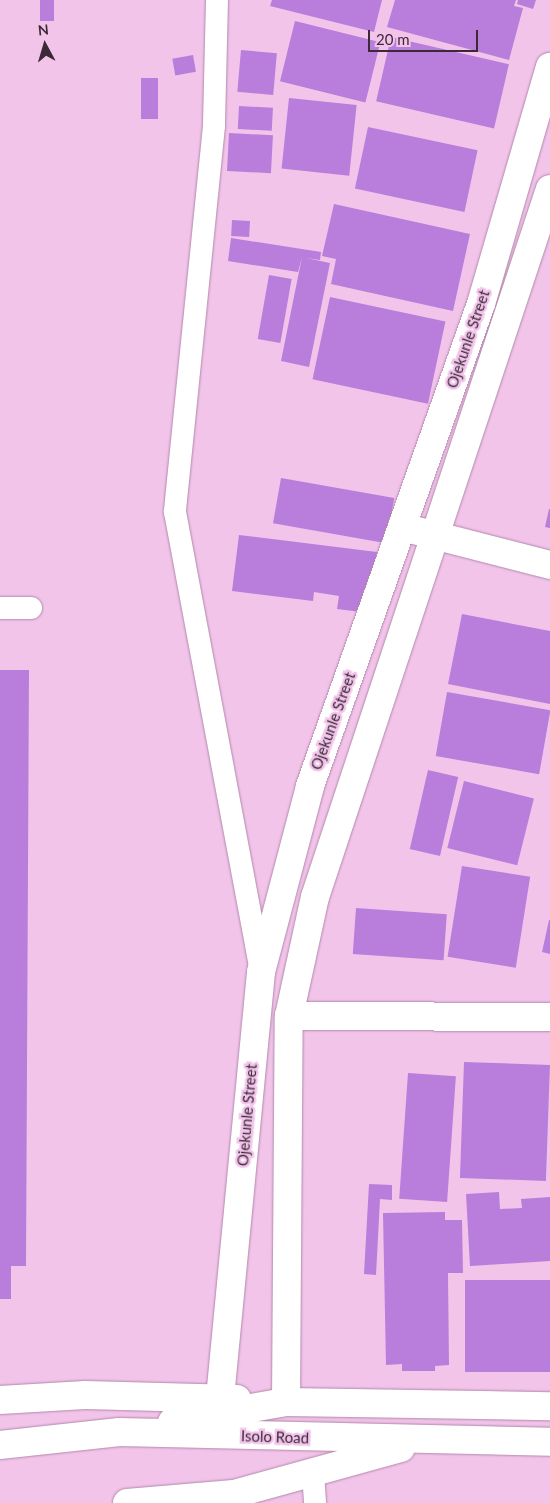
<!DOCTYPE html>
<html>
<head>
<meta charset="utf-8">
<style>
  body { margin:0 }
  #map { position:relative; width:550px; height:1503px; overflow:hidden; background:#f2c4ea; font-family:Lato,sans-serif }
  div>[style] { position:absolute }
  .building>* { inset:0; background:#b97ddb; transform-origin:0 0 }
  .roads { filter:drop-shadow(0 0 1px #b388ab) drop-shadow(0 0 1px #b388ab) }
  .lane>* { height:22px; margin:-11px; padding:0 11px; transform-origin:11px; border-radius:11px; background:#fff }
  .street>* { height:28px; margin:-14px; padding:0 14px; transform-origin:14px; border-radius:14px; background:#fff }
  .secondary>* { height:28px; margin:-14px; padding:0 14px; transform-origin:14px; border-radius:14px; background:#fff }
  .primary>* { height:28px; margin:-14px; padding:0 14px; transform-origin:14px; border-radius:14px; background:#fff }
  span { translate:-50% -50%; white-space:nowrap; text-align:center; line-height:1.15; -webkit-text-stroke:5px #f2c4ea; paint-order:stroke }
  .street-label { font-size:15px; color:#3b2938 }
  .north { position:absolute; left:20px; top:20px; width:50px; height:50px; -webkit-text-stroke:4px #f2c4ea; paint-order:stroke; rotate:354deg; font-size:14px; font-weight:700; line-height:20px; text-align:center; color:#3b2938 }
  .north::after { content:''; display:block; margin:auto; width:18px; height:22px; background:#3b2938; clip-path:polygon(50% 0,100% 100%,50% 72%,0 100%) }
  .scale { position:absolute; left:368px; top:30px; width:110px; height:22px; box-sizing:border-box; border:2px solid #3b2938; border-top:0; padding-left:6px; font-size:15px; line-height:18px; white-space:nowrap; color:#3b2938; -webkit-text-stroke:4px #f2c4ea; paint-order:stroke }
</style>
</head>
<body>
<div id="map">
  <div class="building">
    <i style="left:40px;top:0;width:14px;height:21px"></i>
    <i style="clip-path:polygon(272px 0,382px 0,374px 32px,270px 6px)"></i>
    <i style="clip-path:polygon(395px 0,516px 0,514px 6px,523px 8px,509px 60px,387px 27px)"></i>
    <i style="clip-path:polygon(518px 0,536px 0,533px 9px,517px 4px)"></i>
    <i style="left:295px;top:21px;width:88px;height:62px;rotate:14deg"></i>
    <i style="left:391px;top:37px;width:121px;height:66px;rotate:13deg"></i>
    <i style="left:241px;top:50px;width:36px;height:42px;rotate:5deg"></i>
    <i style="left:193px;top:55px;width:17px;height:21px;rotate:80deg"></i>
    <i style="left:141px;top:78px;width:17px;height:41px"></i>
    <i style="left:289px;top:98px;width:68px;height:71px;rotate:6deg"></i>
    <i style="left:239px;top:106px;width:34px;height:23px;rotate:3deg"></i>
    <i style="left:368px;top:127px;width:112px;height:63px;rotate:12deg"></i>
    <i style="left:229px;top:133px;width:44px;height:38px;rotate:3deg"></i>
    <i style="clip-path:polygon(334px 204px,470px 234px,453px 311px,331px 284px,336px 259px,322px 256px)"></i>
    <i style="left:232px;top:220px;width:18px;height:16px;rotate:3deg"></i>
    <i style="clip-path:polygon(231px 238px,321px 252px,320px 260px,306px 258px,330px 263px,309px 367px,281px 361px,302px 257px,298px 272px,228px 261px)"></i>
    <i style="left:269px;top:275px;width:23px;height:65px;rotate:10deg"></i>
    <i style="left:330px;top:297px;width:118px;height:84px;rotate:12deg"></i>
    <i style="left:281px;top:478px;width:115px;height:46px;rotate:10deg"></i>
    <i style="clip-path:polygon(549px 509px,550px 509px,550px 528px,545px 527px)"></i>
    <i style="clip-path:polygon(239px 535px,377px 552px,369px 613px,337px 609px,339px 596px,314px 592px,313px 601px,232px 591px)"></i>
    <i style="clip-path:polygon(462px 614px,550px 631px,550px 704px,448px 684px)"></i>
    <i style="clip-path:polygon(0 670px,29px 670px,26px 1266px,11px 1266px,11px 1299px,0 1299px)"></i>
    <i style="left:447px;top:692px;width:105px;height:65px;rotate:10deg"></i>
    <i style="left:428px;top:770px;width:31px;height:81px;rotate:13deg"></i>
    <i style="left:464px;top:781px;width:72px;height:69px;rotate:14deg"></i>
    <i style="left:462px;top:866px;width:69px;height:92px;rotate:9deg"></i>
    <i style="left:356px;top:908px;width:91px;height:46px;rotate:4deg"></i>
    <i style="clip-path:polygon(549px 920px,550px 920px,550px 954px,542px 952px)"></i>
    <i style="left:464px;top:1062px;width:86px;height:116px;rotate:2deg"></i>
    <i style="left:408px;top:1073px;width:48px;height:126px;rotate:4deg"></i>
    <i style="clip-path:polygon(369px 1184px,392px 1185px,392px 1200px,380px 1199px,376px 1275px,364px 1274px)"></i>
    <i style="clip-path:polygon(499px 1192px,500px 1209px,522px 1208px,521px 1199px,550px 1197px,550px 1261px,470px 1266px,466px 1194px)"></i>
    <i style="clip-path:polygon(445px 1212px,445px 1220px,462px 1220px,463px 1273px,448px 1273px,449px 1365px,435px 1366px,435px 1371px,402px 1371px,402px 1364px,386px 1365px,383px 1213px)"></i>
    <i style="left:550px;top:1280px;width:92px;height:85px;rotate:90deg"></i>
  </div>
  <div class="roads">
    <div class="lane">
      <i style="left:217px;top:0;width:126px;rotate:91.4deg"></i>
      <i style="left:214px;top:126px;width:388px;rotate:95.8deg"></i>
      <i style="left:175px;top:512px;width:467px;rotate:79.4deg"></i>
      <i style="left:0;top:608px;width:31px"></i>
      <i style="left:313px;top:1473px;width:30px;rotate:86deg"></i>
    </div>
    <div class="street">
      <i style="left:402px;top:527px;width:153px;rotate:14.4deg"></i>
      <i style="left:289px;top:1016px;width:261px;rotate:0.2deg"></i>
    </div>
    <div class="secondary">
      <i style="left:220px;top:1398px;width:428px;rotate:-84.5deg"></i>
      <i style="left:261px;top:972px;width:192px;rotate:-75.2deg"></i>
      <i style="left:310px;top:786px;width:511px;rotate:-70.47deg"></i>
      <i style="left:481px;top:304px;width:247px;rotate:-73.8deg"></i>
      <i style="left:286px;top:1402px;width:386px;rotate:-89.6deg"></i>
      <i style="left:289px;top:1016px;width:122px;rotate:-77.7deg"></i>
      <i style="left:315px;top:897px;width:746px;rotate:-71.64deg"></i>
    </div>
    <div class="primary">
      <i style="left:0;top:1400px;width:85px;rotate:-3.4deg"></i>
      <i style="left:85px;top:1395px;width:152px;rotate:1.5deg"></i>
      <i style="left:172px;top:1422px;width:116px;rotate:-10deg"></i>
      <i style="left:286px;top:1402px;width:264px;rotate:0.9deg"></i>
      <i style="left:0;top:1445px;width:120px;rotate:-6.2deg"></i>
      <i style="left:119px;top:1432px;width:431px;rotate:1.3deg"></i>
      <i style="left:127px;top:1503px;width:107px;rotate:-4.8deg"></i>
      <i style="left:234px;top:1494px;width:173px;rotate:-15.4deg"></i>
    </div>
  </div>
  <div class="street-label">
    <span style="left:468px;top:339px;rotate:-71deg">Ojekunle Street</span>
    <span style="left:333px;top:721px;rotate:-70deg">Ojekunle Street</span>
    <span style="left:247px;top:1115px;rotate:-85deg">Ojekunle Street</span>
    <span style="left:275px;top:1437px;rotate:2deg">Isolo Road</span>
  </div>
  <div class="north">N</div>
  <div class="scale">20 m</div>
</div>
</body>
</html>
